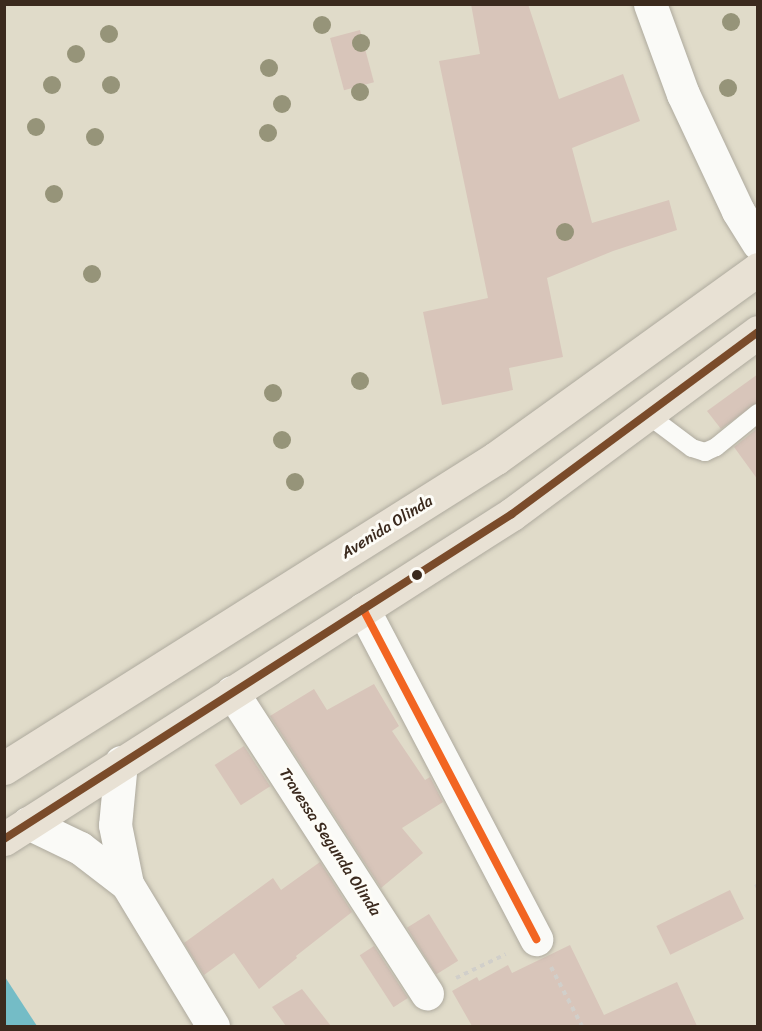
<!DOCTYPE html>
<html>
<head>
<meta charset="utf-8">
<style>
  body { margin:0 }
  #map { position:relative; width:762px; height:1031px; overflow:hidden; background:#e0dbc9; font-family:Sriracha,sans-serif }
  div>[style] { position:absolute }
  .water>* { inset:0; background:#74bcc6 }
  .building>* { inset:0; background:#d8c5ba; transform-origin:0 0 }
  .path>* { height:4px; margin-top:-2px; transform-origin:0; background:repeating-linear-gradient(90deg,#d1cfca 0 4.5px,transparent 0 9px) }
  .roads { filter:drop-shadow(0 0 2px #aeaa9e) drop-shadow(0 0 2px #aeaa9e) }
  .lane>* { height:18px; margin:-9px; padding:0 9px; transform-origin:9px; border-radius:9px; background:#fafaf7 }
  .street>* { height:33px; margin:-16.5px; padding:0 16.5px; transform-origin:16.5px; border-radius:16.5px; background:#fafaf7 }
  .primary>* { height:33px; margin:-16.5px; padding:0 16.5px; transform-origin:16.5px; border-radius:16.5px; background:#e8e1d4 }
  .bus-1>* { height:8px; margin:-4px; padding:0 4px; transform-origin:4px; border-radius:4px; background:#f26522 }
  .bus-2>* { height:8px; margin:-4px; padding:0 4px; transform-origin:4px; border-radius:4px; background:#7a4b2a }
  .trees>* { width:18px; height:18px; margin:-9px; border-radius:50%; background:#969479 }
  .dots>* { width:16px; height:16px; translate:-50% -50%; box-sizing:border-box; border:3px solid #fdfcf7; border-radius:50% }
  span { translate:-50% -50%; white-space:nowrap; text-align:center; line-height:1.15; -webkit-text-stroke:6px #fdfcf7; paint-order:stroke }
  .street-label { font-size:16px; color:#3b2a1e }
  .frame { position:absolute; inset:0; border:6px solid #3b2a1e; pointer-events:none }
</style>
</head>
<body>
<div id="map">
  <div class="water">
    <i style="clip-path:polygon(4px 977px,5px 977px,37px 1026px,5px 1026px)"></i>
  </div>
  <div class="building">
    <i style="clip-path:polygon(471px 4px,528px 4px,559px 99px,623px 74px,640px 121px,572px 148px,592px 223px,669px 200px,677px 230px,613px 251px,547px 278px,563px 357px,509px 368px,513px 390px,442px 405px,423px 312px,488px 298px,439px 61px,480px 54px)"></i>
    <i style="left:360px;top:30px;width:54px;height:31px;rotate:75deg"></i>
    <i style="clip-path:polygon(758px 374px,758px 402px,721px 429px,707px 411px)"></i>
    <i style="clip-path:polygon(758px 428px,758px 480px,734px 447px)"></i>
    <i style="clip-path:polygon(374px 684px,399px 726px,392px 731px,425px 780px,430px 777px,443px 802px,402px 828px,423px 853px,381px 888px,270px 716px,314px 689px,327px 710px)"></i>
    <i style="left:244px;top:746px;width:48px;height:35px;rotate:57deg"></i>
    <i style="clip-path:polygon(320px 862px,352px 912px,296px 956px,297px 958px,259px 989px,234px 953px,204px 975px,184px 943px,273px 878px,281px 890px)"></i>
    <i style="left:730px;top:890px;width:32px;height:82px;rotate:64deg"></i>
    <i style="left:429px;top:914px;width:55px;height:26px;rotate:58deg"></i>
    <i style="clip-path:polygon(570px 945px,604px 1015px,677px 982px,697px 1026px,472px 1026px,452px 991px,477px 977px,479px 981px,508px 965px,512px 973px)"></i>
    <i style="left:374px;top:946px;width:62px;height:17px;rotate:57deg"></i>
    <i style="clip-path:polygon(302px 989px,331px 1026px,286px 1026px,272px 1007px)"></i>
  </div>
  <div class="path">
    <i style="left:756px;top:884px;width:4px;rotate:63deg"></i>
    <i style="left:551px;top:967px;width:67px;rotate:62.3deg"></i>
    <i style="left:456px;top:978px;width:55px;rotate:-25.6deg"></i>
  </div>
  <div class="roads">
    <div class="lane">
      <i style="left:648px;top:415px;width:55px;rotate:36.9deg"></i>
      <i style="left:692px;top:448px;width:14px;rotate:17deg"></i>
      <i style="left:705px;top:452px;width:12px;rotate:-24deg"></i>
      <i style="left:716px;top:447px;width:54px;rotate:-39deg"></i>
    </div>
    <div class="street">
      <i style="left:650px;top:4px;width:96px;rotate:69.9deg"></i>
      <i style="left:683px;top:94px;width:129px;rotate:64.8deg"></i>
      <i style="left:738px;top:211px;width:38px;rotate:58deg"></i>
      <i style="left:363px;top:609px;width:373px;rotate:62.3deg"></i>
      <i style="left:232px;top:692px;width:359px;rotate:57.1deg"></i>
      <i style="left:121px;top:762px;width:63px;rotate:95.4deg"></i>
      <i style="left:115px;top:825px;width:60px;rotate:78.5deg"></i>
      <i style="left:127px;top:884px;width:166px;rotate:58.8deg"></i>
      <i style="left:28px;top:823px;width:58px;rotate:25.7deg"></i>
      <i style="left:80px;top:848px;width:59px;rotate:37.5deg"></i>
    </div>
    <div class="primary">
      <i style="left:4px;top:768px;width:582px;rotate:-32.21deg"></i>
      <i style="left:496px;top:458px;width:323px;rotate:-35.8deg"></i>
      <i style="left:4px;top:839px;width:603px;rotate:-32.61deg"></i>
      <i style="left:512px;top:514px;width:306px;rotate:-36.5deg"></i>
    </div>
  </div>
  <div class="bus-1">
    <i style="left:363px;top:609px;width:373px;rotate:62.3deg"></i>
  </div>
  <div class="bus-2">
    <i style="left:4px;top:839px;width:603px;rotate:-32.61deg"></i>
    <i style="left:512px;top:514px;width:306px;rotate:-36.5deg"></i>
  </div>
  <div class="trees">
    <i style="left:731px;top:22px"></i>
    <i style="left:322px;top:25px"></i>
    <i style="left:109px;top:34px"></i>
    <i style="left:361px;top:43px"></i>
    <i style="left:76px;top:54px"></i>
    <i style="left:269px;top:68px"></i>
    <i style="left:52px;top:85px"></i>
    <i style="left:111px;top:85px"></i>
    <i style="left:728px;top:88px"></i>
    <i style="left:360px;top:92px"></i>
    <i style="left:282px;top:104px"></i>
    <i style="left:36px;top:127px"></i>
    <i style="left:268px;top:133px"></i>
    <i style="left:95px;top:137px"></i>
    <i style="left:54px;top:194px"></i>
    <i style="left:565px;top:232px"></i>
    <i style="left:92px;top:274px"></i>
    <i style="left:360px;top:381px"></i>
    <i style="left:273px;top:393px"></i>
    <i style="left:282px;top:440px"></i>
    <i style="left:295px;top:482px"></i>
  </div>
  <div class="dots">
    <i style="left:417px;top:575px;background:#3b2a1e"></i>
  </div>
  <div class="street-label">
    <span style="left:387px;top:527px;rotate:-32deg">Avenida Olinda</span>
    <span style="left:330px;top:842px;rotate:57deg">Travessa Segunda Olinda</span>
  </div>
  <div class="frame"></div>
</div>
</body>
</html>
